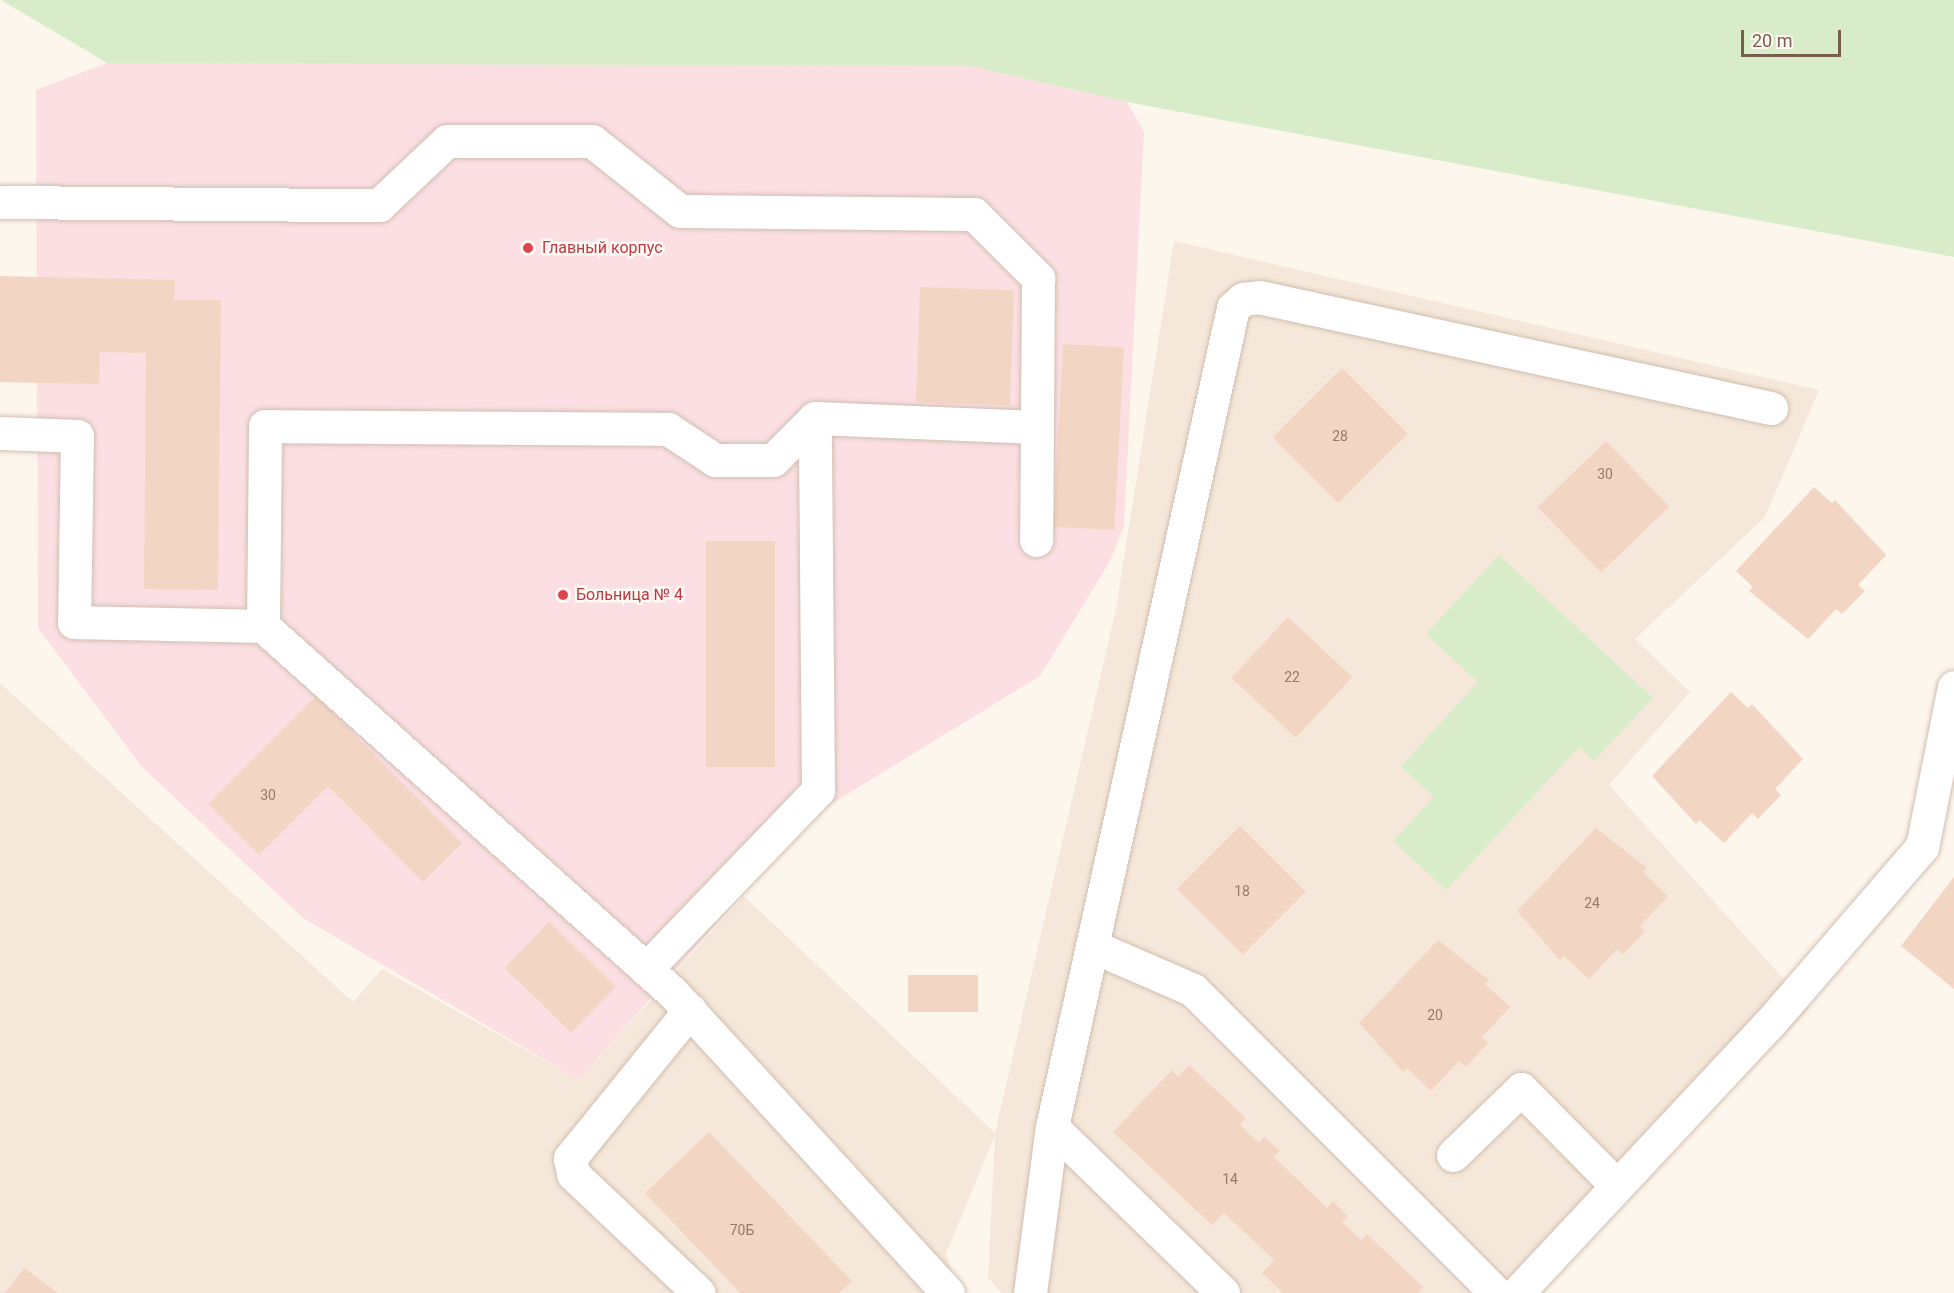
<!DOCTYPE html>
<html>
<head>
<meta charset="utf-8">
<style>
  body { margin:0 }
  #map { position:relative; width:1954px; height:1293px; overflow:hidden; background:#fdf6ec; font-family:Roboto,sans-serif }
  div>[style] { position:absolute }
  .residential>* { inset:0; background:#f5e8da }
  .medical>* { inset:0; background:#fbdfe3 }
  .green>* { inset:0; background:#d8ecc9 }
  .building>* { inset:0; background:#f3d5c3; transform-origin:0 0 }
  .roads { filter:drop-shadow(0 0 2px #d1beb0) drop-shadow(0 0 2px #d1beb0) }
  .minor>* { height:33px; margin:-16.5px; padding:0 16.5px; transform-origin:16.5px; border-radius:16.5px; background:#fff }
  .dots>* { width:16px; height:16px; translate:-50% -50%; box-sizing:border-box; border:3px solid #fffaf3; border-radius:50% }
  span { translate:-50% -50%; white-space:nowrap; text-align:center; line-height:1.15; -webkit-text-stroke:5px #fffaf3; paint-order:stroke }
  .number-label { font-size:14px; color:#987a6a }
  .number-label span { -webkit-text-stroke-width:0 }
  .health-label { font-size:16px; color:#be3a42 }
  .left { translate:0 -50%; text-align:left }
  .scale { position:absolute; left:1741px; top:30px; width:100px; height:27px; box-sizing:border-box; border:3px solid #7a5c4d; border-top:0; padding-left:8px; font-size:18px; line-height:21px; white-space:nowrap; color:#7a5c4d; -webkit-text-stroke:4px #fffaf3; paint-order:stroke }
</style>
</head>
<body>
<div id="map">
  <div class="residential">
    <i style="clip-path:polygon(1174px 241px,1819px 390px,1765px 517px,1635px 639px,1690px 692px,1609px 785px,1810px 1008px,1529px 1293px,1002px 1293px,988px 1278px,995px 1135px,946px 1254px,959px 1293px,0 1293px,0 683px,353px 1002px,382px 969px,579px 1080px,744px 896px,995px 1133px,1116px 609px)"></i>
  </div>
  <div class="medical">
    <i style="clip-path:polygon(107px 63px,970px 66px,1127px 102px,1144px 132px,1124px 525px,1110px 561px,1040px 676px,810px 817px,579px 1080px,303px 918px,142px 767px,38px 628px,36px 90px)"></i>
  </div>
  <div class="green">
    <i style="clip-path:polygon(1px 0,1954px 0,1954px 257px,1127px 102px,970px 66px,107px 63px)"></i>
    <i style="clip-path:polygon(1499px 555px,1653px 698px,1594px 761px,1579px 747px,1446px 890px,1393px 841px,1434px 797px,1401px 766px,1478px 682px,1426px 634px)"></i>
  </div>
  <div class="building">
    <i style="clip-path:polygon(0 276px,175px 280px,174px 300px,221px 300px,218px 590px,144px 589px,146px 353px,100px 352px,99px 384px,0 382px)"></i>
    <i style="left:920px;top:287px;width:94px;height:115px;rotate:2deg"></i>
    <i style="left:1063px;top:344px;width:61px;height:183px;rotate:3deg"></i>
    <i style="left:1342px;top:368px;width:93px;height:98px;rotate:45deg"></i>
    <i style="left:1606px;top:441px;width:91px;height:95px;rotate:46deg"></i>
    <i style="clip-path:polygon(1814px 487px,1832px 503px,1835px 500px,1886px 555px,1858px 585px,1865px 591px,1842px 614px,1836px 609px,1808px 639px,1749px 591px,1753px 587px,1736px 571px)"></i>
    <i style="left:706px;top:541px;width:69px;height:226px"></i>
    <i style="left:1288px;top:617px;width:88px;height:83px;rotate:43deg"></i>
    <i style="clip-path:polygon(1731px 692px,1748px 708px,1752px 704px,1803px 759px,1775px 789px,1781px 795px,1758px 819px,1752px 813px,1724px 843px,1699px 820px,1696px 824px,1652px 776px)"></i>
    <i style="clip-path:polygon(316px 696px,462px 843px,423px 882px,328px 786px,259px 855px,208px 804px)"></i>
    <i style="left:1240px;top:826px;width:93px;height:89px;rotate:45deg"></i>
    <i style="clip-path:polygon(1596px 828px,1647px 868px,1643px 872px,1668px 896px,1640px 926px,1645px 931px,1623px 955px,1617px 949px,1589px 979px,1564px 956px,1560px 960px,1517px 911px)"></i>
    <i style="clip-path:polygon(1954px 877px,1954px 989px,1901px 946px)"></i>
    <i style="left:549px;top:922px;width:93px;height:64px;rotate:44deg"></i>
    <i style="clip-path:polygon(1438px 940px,1489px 980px,1485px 984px,1510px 1007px,1482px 1037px,1488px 1043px,1466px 1067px,1459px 1061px,1431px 1091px,1407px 1068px,1403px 1072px,1359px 1023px)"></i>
    <i style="left:908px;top:975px;width:70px;height:37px"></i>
    <i style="clip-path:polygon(1189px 1065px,1246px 1118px,1240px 1125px,1259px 1143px,1264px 1137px,1280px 1151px,1274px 1157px,1327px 1208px,1333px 1201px,1348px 1216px,1342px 1222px,1361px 1240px,1367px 1234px,1423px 1287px,1418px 1293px,1283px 1293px,1262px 1273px,1274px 1260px,1224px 1213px,1212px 1225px,1113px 1132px,1172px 1070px,1178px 1077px)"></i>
    <i style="clip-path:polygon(709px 1132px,852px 1281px,839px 1293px,740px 1293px,645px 1193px)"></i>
    <i style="clip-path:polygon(24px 1268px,58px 1293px,5px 1293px)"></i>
  </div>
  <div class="roads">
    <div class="minor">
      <i style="left:0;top:202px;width:379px;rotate:0.5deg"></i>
      <i style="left:379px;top:205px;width:93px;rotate:-43.3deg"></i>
      <i style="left:447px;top:141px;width:145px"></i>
      <i style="left:592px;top:141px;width:112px;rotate:38.5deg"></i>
      <i style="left:680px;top:211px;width:294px;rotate:0.6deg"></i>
      <i style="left:974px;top:214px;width:91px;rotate:45deg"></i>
      <i style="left:1038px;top:278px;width:262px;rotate:90.4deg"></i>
      <i style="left:0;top:433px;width:77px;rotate:2.2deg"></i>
      <i style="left:77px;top:436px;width:186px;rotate:90.9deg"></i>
      <i style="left:74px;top:622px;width:189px;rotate:1.2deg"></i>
      <i style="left:263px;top:626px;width:550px;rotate:41.83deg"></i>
      <i style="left:673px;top:993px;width:407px;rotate:47.5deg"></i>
      <i style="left:263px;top:626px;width:200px;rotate:-89.4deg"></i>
      <i style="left:265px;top:426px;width:403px;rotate:0.4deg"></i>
      <i style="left:668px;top:429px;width:56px;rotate:33.4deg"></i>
      <i style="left:715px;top:460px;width:58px"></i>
      <i style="left:773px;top:460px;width:59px;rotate:-45deg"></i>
      <i style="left:815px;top:418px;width:222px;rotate:2.3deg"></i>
      <i style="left:1092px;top:946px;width:110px;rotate:23.5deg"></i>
      <i style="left:1193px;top:990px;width:429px;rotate:45deg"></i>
      <i style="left:646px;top:969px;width:248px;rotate:-46.1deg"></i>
      <i style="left:818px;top:790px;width:372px;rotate:-90.5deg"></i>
      <i style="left:690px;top:1010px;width:191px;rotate:129deg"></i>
      <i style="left:570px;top:1158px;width:16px;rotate:79deg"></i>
      <i style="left:573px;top:1174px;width:173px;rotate:43.4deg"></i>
      <i style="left:1052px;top:1127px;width:238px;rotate:44.1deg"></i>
      <i style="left:1453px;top:1155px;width:95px;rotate:-44.1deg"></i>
      <i style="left:1521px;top:1089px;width:136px;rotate:45.3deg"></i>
      <i style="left:1030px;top:1293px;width:167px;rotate:-82.5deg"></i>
      <i style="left:1052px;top:1127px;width:839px;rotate:-77.54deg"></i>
      <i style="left:1233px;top:308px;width:13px;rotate:-42deg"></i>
      <i style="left:1243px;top:299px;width:16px;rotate:-7deg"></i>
      <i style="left:1259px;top:297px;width:524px;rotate:12.23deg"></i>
      <i style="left:1517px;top:1293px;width:369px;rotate:-46.9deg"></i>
      <i style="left:1769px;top:1024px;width:234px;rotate:-49.2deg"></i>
      <i style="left:1922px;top:847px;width:163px;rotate:-78.7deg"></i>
    </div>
  </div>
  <div class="dots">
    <i style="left:528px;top:248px;background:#e0444e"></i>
    <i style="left:563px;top:595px;background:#e0444e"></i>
  </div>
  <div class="number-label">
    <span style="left:1340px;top:436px">28</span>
    <span style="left:1605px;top:474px">30</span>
    <span style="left:1292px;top:677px">22</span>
    <span style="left:268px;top:795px">30</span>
    <span style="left:1242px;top:891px">18</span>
    <span style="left:1592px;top:903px">24</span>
    <span style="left:1435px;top:1015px">20</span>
    <span style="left:1230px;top:1179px">14</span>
    <span style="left:742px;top:1230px">70Б</span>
  </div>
  <div class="health-label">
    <span class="left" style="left:542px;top:248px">Главный корпус</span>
    <span class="left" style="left:576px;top:595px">Больница № 4</span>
  </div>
  <div class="scale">20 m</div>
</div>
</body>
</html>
